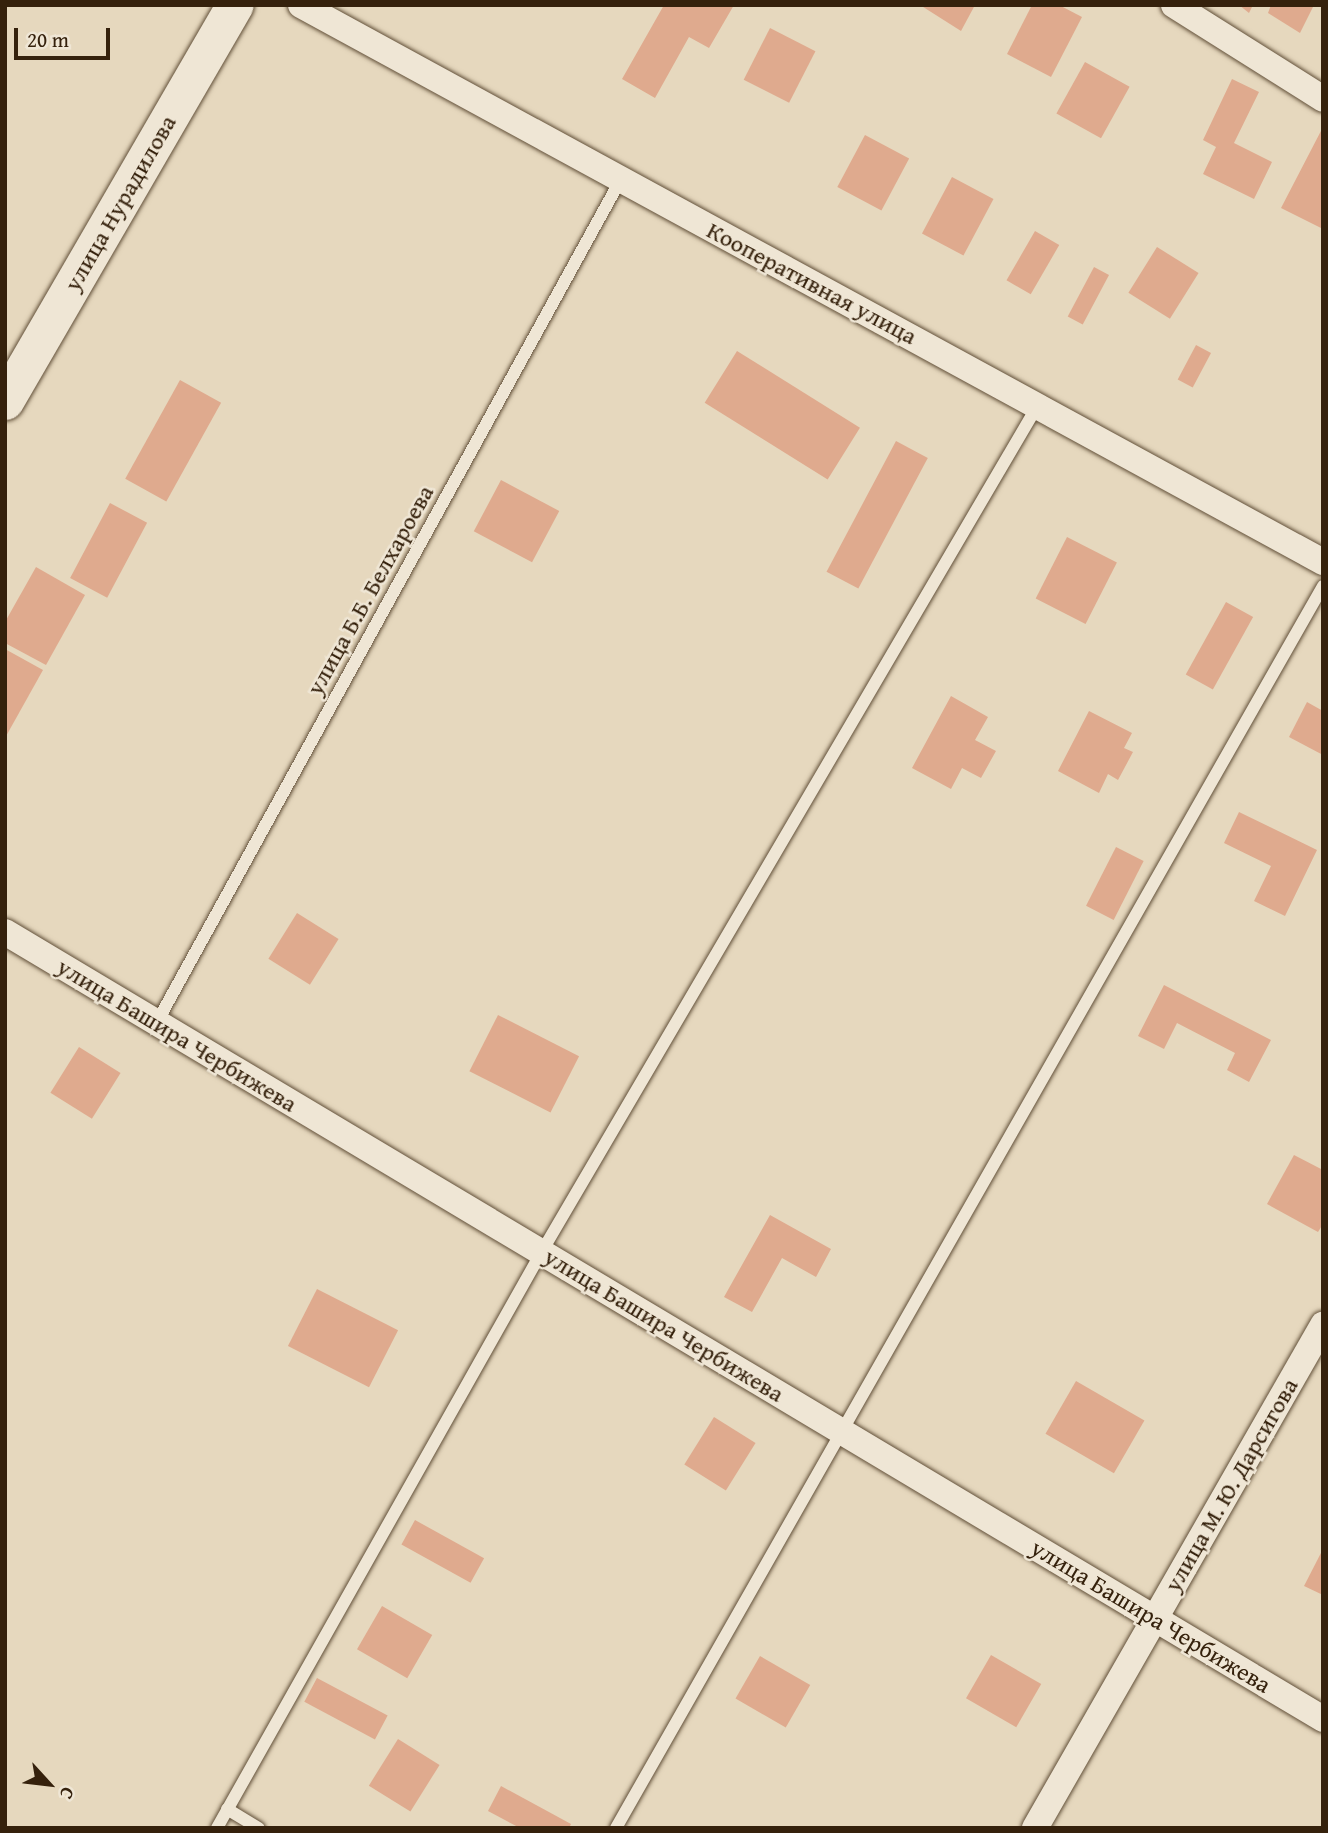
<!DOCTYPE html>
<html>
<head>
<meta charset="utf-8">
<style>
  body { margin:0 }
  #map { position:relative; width:1328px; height:1833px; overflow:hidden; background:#e6d8be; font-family:"Gentium Book Plus",serif }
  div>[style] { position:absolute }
  .building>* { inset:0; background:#dfaa8e; transform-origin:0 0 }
  .roads { filter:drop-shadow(0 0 2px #614f38) drop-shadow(0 0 2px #614f38) }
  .lane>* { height:12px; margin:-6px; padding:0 6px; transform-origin:6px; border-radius:6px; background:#efe6d5 }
  .street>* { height:26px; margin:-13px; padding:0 13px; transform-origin:13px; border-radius:13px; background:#efe6d5 }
  .secondary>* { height:37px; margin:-18.5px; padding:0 18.5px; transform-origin:18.5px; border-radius:18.5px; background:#efe6d5 }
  span { translate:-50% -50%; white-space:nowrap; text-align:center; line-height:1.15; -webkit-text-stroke:5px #efe6d5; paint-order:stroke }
  .street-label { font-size:24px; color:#35210c }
  .frame { position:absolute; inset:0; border:7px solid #35210c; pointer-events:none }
  .north { position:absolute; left:14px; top:1749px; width:70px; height:70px; -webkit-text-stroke:5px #efe6d5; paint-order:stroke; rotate:117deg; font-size:19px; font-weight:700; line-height:28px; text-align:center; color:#35210c }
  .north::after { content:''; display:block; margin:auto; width:24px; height:32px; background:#35210c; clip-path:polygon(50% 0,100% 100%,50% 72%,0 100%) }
  .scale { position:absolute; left:14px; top:28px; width:96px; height:32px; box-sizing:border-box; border:4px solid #35210c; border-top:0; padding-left:9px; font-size:21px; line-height:24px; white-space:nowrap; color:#35210c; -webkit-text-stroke:5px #efe6d5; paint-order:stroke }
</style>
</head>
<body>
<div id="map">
  <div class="building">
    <i style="clip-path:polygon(664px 5px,734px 5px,709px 48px,689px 37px,655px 98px,622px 79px)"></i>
    <i style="clip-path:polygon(920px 5px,975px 5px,961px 31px)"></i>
    <i style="clip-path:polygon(1032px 5px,1059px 5px,1082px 17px,1051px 77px,1007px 54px)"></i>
    <i style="clip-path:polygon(1239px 5px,1253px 5px,1249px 13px)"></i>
    <i style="clip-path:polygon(1271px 5px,1314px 5px,1300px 33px,1268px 13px)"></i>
    <i style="left:770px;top:28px;width:51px;height:58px;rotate:27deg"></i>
    <i style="left:1085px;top:62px;width:51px;height:59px;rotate:29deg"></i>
    <i style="clip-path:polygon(1232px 79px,1259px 92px,1234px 143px,1272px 162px,1254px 199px,1203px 174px,1216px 147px,1203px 140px)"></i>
    <i style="clip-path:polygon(1323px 127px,1322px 192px,1323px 229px,1281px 208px)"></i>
    <i style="left:865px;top:135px;width:50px;height:59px;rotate:28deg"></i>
    <i style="left:952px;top:177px;width:47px;height:64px;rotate:28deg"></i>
    <i style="left:1035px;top:231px;width:28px;height:57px;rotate:30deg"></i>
    <i style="left:1157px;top:247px;width:49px;height:54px;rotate:32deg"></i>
    <i style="left:1094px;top:267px;width:17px;height:56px;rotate:28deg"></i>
    <i style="left:1196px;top:345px;width:17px;height:39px;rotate:28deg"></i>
    <i style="left:737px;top:351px;width:145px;height:61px;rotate:32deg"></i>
    <i style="left:180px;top:380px;width:47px;height:113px;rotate:29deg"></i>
    <i style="left:896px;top:441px;width:36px;height:148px;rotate:28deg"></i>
    <i style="left:501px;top:480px;width:66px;height:58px;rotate:28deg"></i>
    <i style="left:110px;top:503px;width:42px;height:85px;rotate:28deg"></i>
    <i style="left:1067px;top:537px;width:56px;height:69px;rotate:27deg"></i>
    <i style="clip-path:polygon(36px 567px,85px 595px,46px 665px,5px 643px,5px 622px)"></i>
    <i style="left:1226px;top:602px;width:31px;height:83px;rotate:29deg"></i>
    <i style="clip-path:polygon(5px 649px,43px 670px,5px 738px)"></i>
    <i style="clip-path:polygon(951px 696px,988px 717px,975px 740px,996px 751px,981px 778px,962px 768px,951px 789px,912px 768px)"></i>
    <i style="clip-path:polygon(1307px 702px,1323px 711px,1323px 755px,1289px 737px)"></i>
    <i style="clip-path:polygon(1089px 711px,1132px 733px,1124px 748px,1133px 752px,1118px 780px,1108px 774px,1099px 793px,1058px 771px)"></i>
    <i style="clip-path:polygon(1239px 812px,1317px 850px,1285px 916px,1254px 901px,1271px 866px,1224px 843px)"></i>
    <i style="left:1116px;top:847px;width:31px;height:66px;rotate:27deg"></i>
    <i style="left:297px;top:913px;width:49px;height:54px;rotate:32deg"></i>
    <i style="clip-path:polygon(1164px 985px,1271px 1040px,1249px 1082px,1227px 1070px,1235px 1053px,1177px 1023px,1164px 1049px,1138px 1036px)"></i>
    <i style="left:498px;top:1015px;width:91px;height:63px;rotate:27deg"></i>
    <i style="left:79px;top:1047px;width:49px;height:54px;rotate:32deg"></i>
    <i style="clip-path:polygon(1294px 1155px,1323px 1170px,1323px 1224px,1318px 1232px,1267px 1204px)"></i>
    <i style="clip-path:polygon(770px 1215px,831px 1249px,816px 1277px,782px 1258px,752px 1312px,724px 1297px)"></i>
    <i style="left:317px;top:1289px;width:91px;height:64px;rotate:27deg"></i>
    <i style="left:1076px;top:1381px;width:79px;height:61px;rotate:30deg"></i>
    <i style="left:714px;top:1417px;width:49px;height:56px;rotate:32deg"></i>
    <i style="left:415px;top:1520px;width:79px;height:28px;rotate:29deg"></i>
    <i style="clip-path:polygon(1323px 1549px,1323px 1595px,1304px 1586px)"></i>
    <i style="left:382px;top:1606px;width:58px;height:50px;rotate:30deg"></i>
    <i style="left:991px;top:1655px;width:58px;height:50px;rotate:30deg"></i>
    <i style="left:760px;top:1656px;width:58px;height:49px;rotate:30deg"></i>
    <i style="left:317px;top:1678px;width:80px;height:27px;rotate:28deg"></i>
    <i style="left:398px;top:1739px;width:49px;height:55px;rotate:32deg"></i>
    <i style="clip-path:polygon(501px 1786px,571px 1824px,569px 1828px,520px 1828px,488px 1811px)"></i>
  </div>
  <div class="roads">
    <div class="lane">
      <i style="left:157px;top:1022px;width:962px;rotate:-61.17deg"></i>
      <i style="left:227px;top:1809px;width:37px;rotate:31deg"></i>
      <i style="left:217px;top:1828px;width:660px;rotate:-60.6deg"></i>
      <i style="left:541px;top:1253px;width:983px;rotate:-59.63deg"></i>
      <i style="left:616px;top:1828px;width:1429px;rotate:-60.35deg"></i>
    </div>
    <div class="street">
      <i style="left:301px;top:5px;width:1164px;rotate:28.59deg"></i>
      <i style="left:1174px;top:5px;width:176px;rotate:32.2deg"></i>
      <i style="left:5px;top:932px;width:1535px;rotate:30.84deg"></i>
      <i style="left:1035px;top:1828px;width:580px;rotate:-60.21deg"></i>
    </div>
    <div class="secondary">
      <i style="left:5px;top:401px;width:458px;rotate:-59.9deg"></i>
    </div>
  </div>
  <div class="street-label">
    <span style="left:120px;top:203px;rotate:-60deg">улица Нурадилова</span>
    <span style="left:812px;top:283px;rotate:28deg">Кооперативная улица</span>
    <span style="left:370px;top:590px;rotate:-61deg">улица Б.Б. Белхароева</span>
    <span style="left:177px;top:1035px;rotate:31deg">улица Башира Чербижева</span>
    <span style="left:664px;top:1325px;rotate:31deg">улица Башира Чербижева</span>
    <span style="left:1231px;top:1485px;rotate:-60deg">улица М. Ю. Дарсигова</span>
    <span style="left:1151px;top:1616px;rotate:31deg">улица Башира Чербижева</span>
  </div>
  <div class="frame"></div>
  <div class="north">С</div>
  <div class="scale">20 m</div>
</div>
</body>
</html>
